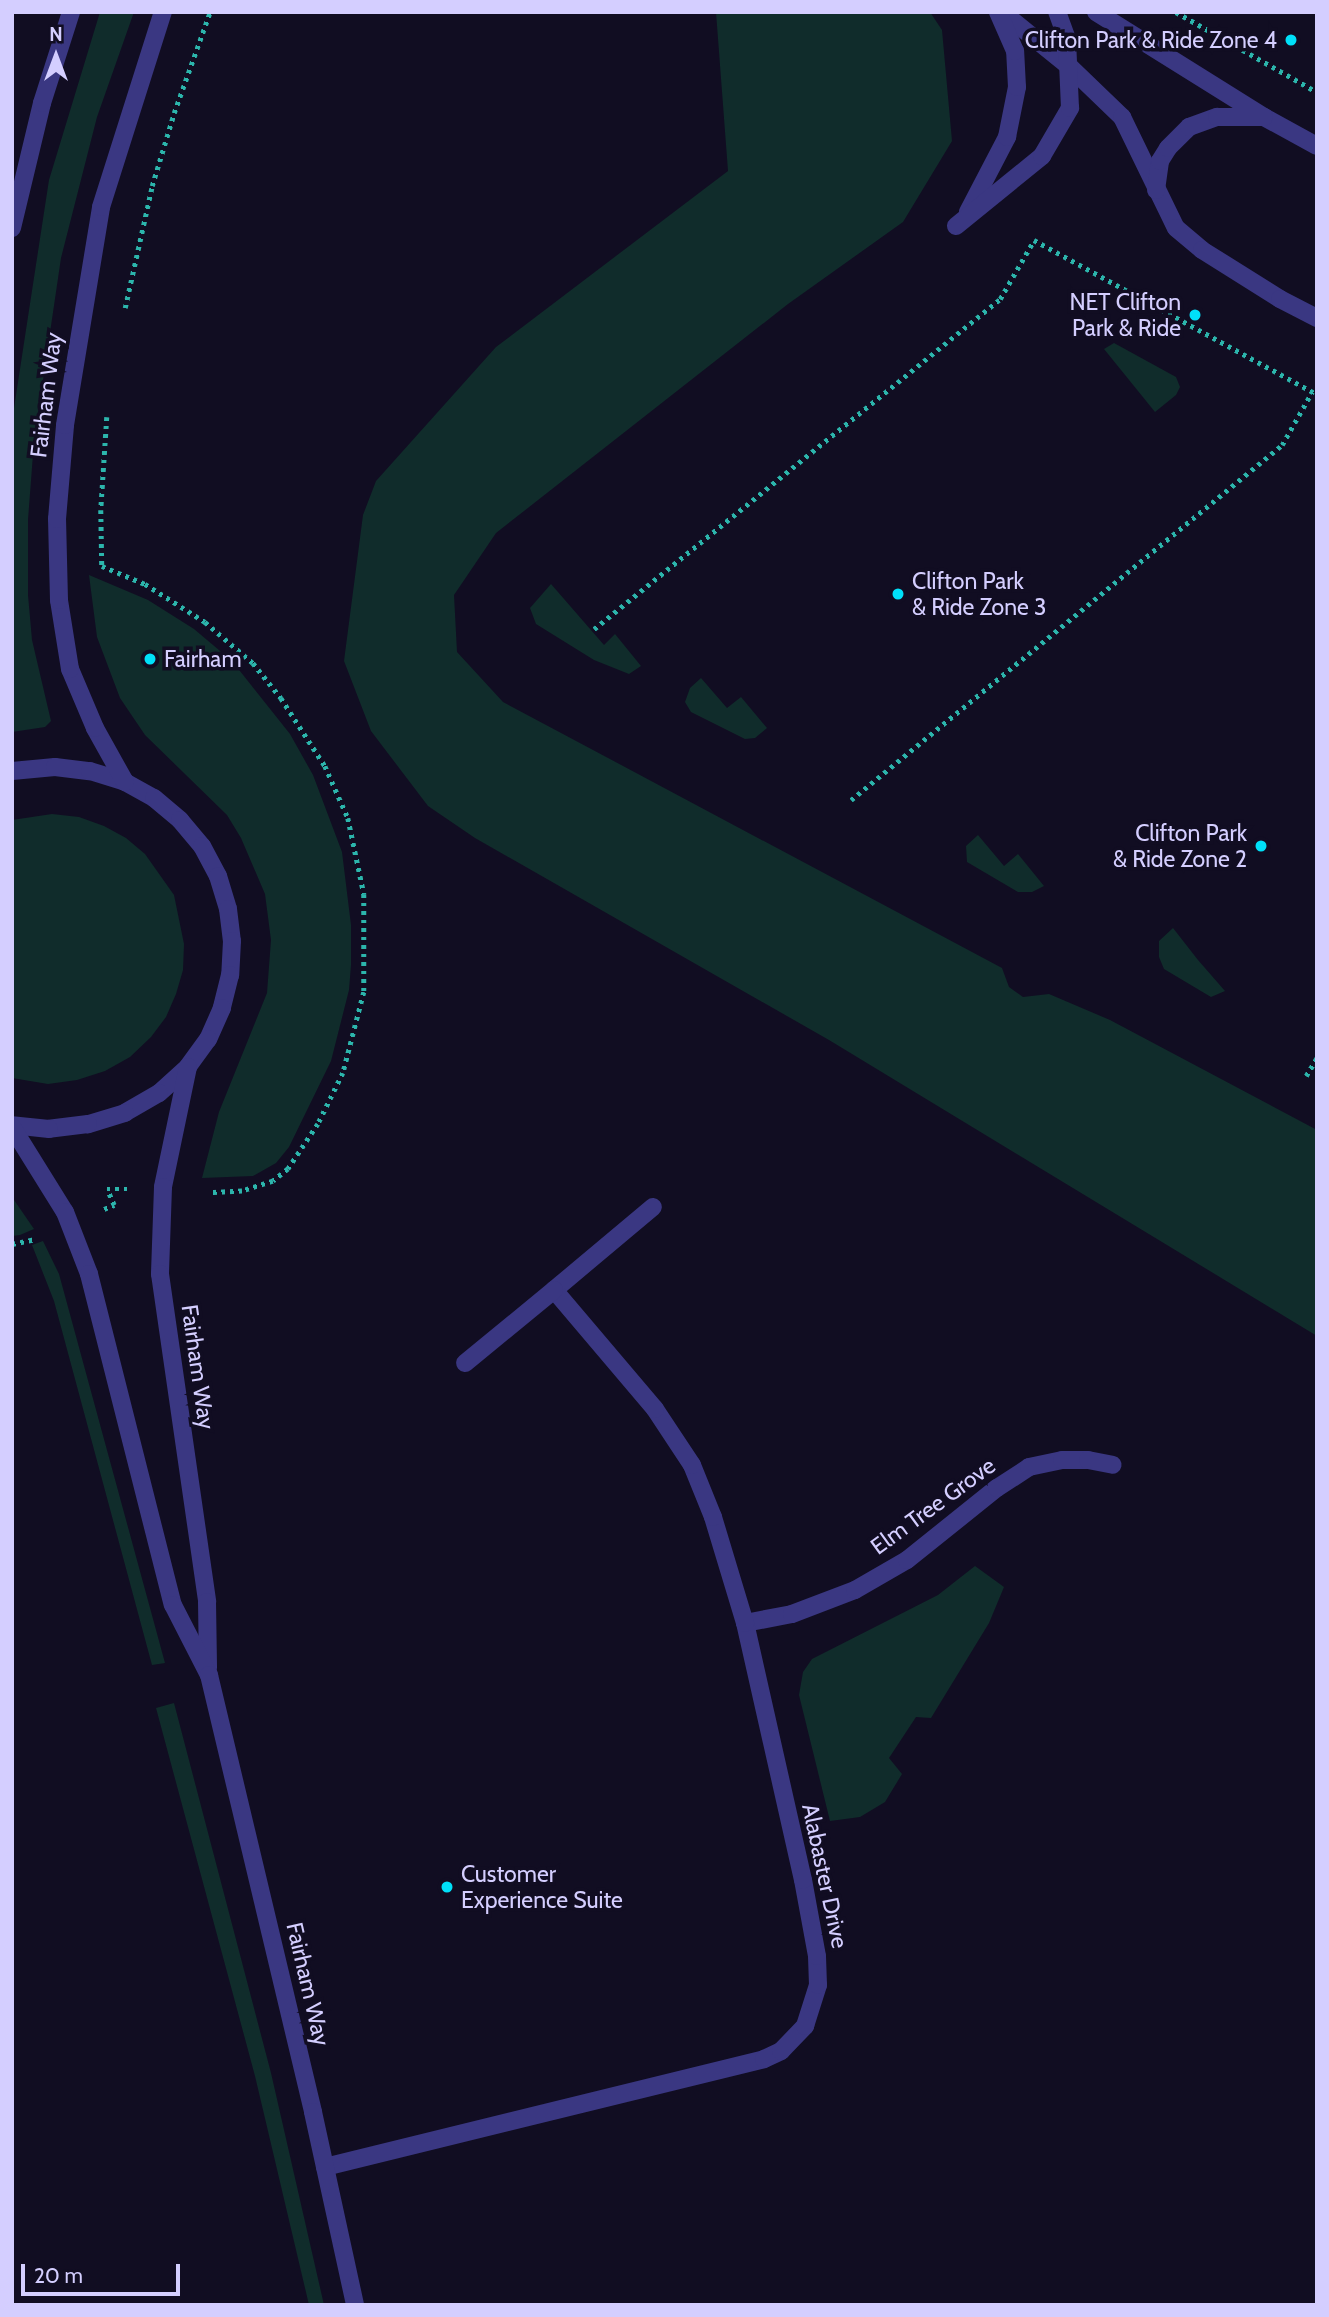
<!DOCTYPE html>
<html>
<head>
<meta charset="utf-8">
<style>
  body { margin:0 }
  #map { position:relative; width:1329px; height:2317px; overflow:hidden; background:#110d22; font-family:Cabin,sans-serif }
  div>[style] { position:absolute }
  .green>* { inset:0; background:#102c2b }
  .path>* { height:4.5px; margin-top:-2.25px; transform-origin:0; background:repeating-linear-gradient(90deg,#2cb5ac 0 3.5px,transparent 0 8.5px) }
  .service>* { height:18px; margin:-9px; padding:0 9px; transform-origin:9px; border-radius:9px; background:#3a3782 }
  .minor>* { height:18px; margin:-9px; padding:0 9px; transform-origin:9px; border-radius:9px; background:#3a3782 }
  .tertiary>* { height:18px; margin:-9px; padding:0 9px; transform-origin:9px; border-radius:9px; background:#3a3782 }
  .dots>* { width:19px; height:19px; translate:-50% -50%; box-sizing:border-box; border:4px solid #110d22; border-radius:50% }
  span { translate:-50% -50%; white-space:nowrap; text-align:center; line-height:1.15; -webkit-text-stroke:7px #110d22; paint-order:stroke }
  .poi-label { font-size:23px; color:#d4ceff }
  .right { translate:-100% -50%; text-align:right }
  .left { translate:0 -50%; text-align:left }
  .street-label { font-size:23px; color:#d4ceff }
  .frame { position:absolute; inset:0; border:14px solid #d4ceff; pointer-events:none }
  .north { position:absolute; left:21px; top:21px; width:70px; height:70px; -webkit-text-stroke:5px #110d22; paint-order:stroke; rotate:0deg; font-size:19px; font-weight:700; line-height:28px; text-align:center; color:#d4ceff }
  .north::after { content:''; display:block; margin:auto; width:24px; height:32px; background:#d4ceff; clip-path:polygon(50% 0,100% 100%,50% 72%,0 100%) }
  .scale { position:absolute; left:21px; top:2264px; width:159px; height:32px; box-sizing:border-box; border:4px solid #d4ceff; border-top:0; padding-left:9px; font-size:21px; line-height:24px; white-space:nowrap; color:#d4ceff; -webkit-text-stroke:5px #110d22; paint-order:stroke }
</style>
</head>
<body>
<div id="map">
  <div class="green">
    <i style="clip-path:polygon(100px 12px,134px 12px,97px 117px,61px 258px,34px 441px,28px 520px,28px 595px,32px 640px,51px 721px,45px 727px,12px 732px,12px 421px,49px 180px)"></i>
    <i style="clip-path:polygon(716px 12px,930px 12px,942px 30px,952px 141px,903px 222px,788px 304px,496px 533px,454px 595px,457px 652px,503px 702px,1002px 968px,1009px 987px,1023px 997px,1049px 994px,1110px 1020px,1317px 1130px,1317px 1336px,829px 1040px,475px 838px,428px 806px,371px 731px,344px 661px,363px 515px,376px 481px,496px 347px,728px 171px)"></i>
    <i style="clip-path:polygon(1114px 343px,1176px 377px,1180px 387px,1176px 395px,1155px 412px,1104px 349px)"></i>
    <i style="clip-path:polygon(89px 575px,148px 600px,194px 629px,232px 661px,290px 734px,313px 775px,342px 852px,351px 925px,351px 965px,349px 990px,331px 1061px,289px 1147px,276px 1163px,253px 1176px,202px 1178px,219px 1112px,267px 993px,271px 940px,265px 894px,241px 838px,227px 815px,145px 735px,120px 698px,97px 637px)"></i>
    <i style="clip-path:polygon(551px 584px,604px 645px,615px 634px,641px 666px,629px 674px,594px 660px,536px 624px,530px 608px)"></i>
    <i style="clip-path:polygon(701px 678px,727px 708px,741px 697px,767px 728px,755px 738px,745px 739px,691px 712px,685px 702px,690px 688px)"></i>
    <i style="clip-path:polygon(52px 814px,79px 817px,104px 826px,126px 838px,145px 854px,174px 895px,184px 944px,183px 970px,176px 994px,166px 1017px,151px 1037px,130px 1057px,105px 1071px,77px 1080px,48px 1084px,12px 1078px,12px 820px)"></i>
    <i style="clip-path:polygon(978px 835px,1004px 866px,1018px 854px,1044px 886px,1032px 892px,1018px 892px,967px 862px,966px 846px)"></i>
    <i style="clip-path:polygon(1173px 928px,1198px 960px,1225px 991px,1211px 997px,1164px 969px,1159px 957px,1159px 941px)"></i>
    <i style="clip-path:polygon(12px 1197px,34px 1229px,20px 1235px,12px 1236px)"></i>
    <i style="clip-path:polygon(43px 1241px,59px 1274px,165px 1663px,152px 1665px,54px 1301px,32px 1245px)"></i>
    <i style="clip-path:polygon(975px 1566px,1004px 1587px,989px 1623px,931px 1718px,916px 1717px,889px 1758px,902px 1774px,885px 1802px,860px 1817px,830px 1821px,799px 1695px,803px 1672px,812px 1659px,938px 1595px)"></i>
    <i style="clip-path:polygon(174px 1703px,271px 2073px,324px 2305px,309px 2305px,255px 2076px,156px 1708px)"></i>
  </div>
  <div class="path">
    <i style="left:1176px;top:12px;width:162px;rotate:29.6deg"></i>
    <i style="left:125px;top:308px;width:125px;rotate:-77.5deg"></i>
    <i style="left:152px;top:186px;width:76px;rotate:-73.2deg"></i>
    <i style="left:174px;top:113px;width:107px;rotate:-70.4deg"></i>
    <i style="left:107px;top:417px;width:93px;rotate:93.7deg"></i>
    <i style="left:101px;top:510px;width:56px;rotate:89deg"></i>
    <i style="left:102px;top:566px;width:47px;rotate:22.7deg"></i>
    <i style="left:145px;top:584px;width:71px;rotate:32.3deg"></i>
    <i style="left:205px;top:622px;width:63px;rotate:40.5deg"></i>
    <i style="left:253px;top:663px;width:45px;rotate:51.3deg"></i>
    <i style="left:281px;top:698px;width:81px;rotate:57.1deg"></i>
    <i style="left:325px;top:766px;width:57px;rotate:66.1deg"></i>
    <i style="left:348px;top:818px;width:78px;rotate:78.1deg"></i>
    <i style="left:364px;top:894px;width:98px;rotate:90deg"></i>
    <i style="left:364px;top:992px;width:84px;rotate:104.5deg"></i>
    <i style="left:343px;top:1073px;width:57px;rotate:116.1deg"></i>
    <i style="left:318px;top:1124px;width:54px;rotate:123.7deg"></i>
    <i style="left:288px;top:1169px;width:19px;rotate:141deg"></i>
    <i style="left:273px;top:1181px;width:33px;rotate:162deg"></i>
    <i style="left:242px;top:1191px;width:33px;rotate:177deg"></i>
    <i style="left:594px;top:629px;width:523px;rotate:-39.1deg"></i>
    <i style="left:1000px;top:299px;width:68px;rotate:-60deg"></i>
    <i style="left:1034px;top:240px;width:322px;rotate:28.6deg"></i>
    <i style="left:851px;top:800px;width:558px;rotate:-39.48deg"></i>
    <i style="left:1282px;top:445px;width:61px;rotate:-60.5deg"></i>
    <i style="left:1306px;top:1076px;width:21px;rotate:-59deg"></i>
    <i style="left:104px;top:1209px;width:11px;rotate:-22deg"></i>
    <i style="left:114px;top:1205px;width:17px;rotate:-114deg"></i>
    <i style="left:107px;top:1189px;width:20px"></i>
    <i style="left:12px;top:1244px;width:24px;rotate:-12deg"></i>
  </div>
  <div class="service">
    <i style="left:1002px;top:12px;width:89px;rotate:39.1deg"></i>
    <i style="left:1071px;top:68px;width:71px;rotate:43.9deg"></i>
    <i style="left:1122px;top:117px;width:123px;rotate:64.1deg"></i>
    <i style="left:1176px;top:228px;width:34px;rotate:40deg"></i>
    <i style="left:1202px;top:250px;width:92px;rotate:32.1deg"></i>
    <i style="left:1280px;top:299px;width:42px;rotate:27.2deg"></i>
    <i style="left:1096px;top:12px;width:198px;rotate:32deg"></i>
    <i style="left:1264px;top:117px;width:60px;rotate:28.7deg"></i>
    <i style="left:1156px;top:190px;width:29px;rotate:-82deg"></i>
    <i style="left:1160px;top:161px;width:15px;rotate:-58deg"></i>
    <i style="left:1168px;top:148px;width:30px;rotate:-45deg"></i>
    <i style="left:1189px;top:127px;width:30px;rotate:-20deg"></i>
    <i style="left:1217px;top:117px;width:47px"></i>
    <i style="left:968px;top:212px;width:85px;rotate:-62.5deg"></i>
    <i style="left:1007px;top:137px;width:51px;rotate:-78.7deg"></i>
    <i style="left:1017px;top:87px;width:36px;rotate:-93deg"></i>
    <i style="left:1015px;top:51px;width:43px;rotate:-113.6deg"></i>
    <i style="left:956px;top:226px;width:111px;rotate:-39.1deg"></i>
    <i style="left:1042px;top:156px;width:56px;rotate:-59.7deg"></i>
    <i style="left:1070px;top:108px;width:69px;rotate:-92.5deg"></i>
    <i style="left:1067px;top:39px;width:29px;rotate:-110deg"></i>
  </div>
  <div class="minor">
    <i style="left:554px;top:1290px;width:129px;rotate:-40deg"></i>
    <i style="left:745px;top:1623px;width:48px;rotate:-10.8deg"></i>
    <i style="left:792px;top:1614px;width:67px;rotate:-20.9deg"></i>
    <i style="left:855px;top:1590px;width:60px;rotate:-30deg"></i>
    <i style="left:907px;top:1560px;width:115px;rotate:-38.7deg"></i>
    <i style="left:997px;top:1488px;width:38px;rotate:-33deg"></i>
    <i style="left:1029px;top:1467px;width:34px;rotate:-12deg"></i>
    <i style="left:1062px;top:1460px;width:26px"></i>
    <i style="left:1088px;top:1460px;width:25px;rotate:11deg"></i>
    <i style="left:325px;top:2167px;width:452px;rotate:-13.8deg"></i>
    <i style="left:764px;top:2059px;width:19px;rotate:-25deg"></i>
    <i style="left:781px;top:2051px;width:35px;rotate:-46deg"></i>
    <i style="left:805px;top:2026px;width:43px;rotate:-72.4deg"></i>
    <i style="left:818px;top:1985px;width:29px;rotate:-92deg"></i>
    <i style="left:817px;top:1956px;width:77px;rotate:-100.4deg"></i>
    <i style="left:803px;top:1880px;width:263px;rotate:-102.7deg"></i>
    <i style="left:745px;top:1623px;width:111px;rotate:-106.8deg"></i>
    <i style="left:713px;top:1517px;width:56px;rotate:-112deg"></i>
    <i style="left:692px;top:1465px;width:67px;rotate:-123.5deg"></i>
    <i style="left:655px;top:1409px;width:156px;rotate:-130.3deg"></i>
    <i style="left:554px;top:1290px;width:115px;rotate:140.6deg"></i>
  </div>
  <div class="tertiary">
    <i style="left:12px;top:228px;width:129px;rotate:-76.5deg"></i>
    <i style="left:42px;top:103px;width:96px;rotate:-72.3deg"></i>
    <i style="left:12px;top:771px;width:43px;rotate:-5.3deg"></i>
    <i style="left:55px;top:767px;width:35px;rotate:7deg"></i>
    <i style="left:90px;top:771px;width:37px;rotate:17deg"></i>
    <i style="left:125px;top:782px;width:33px;rotate:29deg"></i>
    <i style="left:154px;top:798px;width:34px;rotate:40deg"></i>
    <i style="left:180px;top:820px;width:34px;rotate:50deg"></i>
    <i style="left:202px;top:846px;width:34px;rotate:62deg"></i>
    <i style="left:218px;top:876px;width:34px;rotate:73deg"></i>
    <i style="left:228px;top:909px;width:32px;rotate:83deg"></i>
    <i style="left:232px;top:941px;width:34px;rotate:93deg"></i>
    <i style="left:230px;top:975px;width:34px;rotate:104deg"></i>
    <i style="left:222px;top:1008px;width:34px;rotate:114deg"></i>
    <i style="left:208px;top:1039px;width:34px;rotate:126deg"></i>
    <i style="left:188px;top:1067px;width:39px;rotate:138deg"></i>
    <i style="left:159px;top:1093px;width:39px;rotate:150deg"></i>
    <i style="left:125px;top:1113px;width:39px;rotate:163deg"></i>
    <i style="left:88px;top:1124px;width:39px;rotate:173deg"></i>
    <i style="left:49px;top:1129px;width:37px;rotate:-174deg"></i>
    <i style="left:125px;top:782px;width:62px;rotate:-119.1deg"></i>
    <i style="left:95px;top:728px;width:64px;rotate:-113deg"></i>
    <i style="left:70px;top:669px;width:70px;rotate:-99.1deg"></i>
    <i style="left:59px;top:600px;width:81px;rotate:-91.4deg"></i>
    <i style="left:57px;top:519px;width:94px;rotate:-85.1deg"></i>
    <i style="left:65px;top:425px;width:221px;rotate:-80.6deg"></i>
    <i style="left:101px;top:207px;width:205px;rotate:-72.4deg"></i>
    <i style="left:188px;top:1067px;width:123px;rotate:101.8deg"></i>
    <i style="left:163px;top:1187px;width:87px;rotate:92deg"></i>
    <i style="left:160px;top:1274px;width:331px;rotate:81.8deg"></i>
    <i style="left:207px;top:1602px;width:66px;rotate:89.1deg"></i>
    <i style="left:12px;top:1127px;width:100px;rotate:58.1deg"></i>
    <i style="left:65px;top:1212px;width:66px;rotate:68.8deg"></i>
    <i style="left:89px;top:1274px;width:341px;rotate:75.8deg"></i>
    <i style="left:173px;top:1605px;width:79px;rotate:62.8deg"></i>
    <i style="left:209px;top:1675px;width:449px;rotate:76.6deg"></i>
    <i style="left:313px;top:2112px;width:198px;rotate:77.7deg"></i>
  </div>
  <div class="dots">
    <i style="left:1291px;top:40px;background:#00e0f9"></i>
    <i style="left:1195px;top:315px;background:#00e0f9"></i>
    <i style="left:898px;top:594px;background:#00e0f9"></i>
    <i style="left:150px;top:659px;background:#00e0f9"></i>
    <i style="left:1261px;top:846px;background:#00e0f9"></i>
    <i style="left:447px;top:1887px;background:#00e0f9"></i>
  </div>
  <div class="poi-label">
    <span class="right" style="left:1277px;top:40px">Clifton Park &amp; Ride Zone 4</span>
    <span class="right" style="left:1181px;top:315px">NET Clifton<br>Park &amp; Ride</span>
    <span class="left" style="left:912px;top:594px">Clifton Park<br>&amp; Ride Zone 3</span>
    <span class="left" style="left:164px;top:659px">Fairham</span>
    <span class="right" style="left:1247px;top:846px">Clifton Park<br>&amp; Ride Zone 2</span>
    <span class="left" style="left:461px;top:1887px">Customer<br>Experience Suite</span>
  </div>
  <div class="street-label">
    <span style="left:46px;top:395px;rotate:-83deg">Fairham Way</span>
    <span style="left:198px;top:1367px;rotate:82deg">Fairham Way</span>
    <span style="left:933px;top:1506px;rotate:-36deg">Elm Tree Grove</span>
    <span style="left:825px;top:1876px;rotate:78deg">Alabaster Drive</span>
    <span style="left:308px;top:1984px;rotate:77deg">Fairham Way</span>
  </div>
  <div class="frame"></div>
  <div class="north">N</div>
  <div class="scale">20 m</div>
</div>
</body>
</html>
